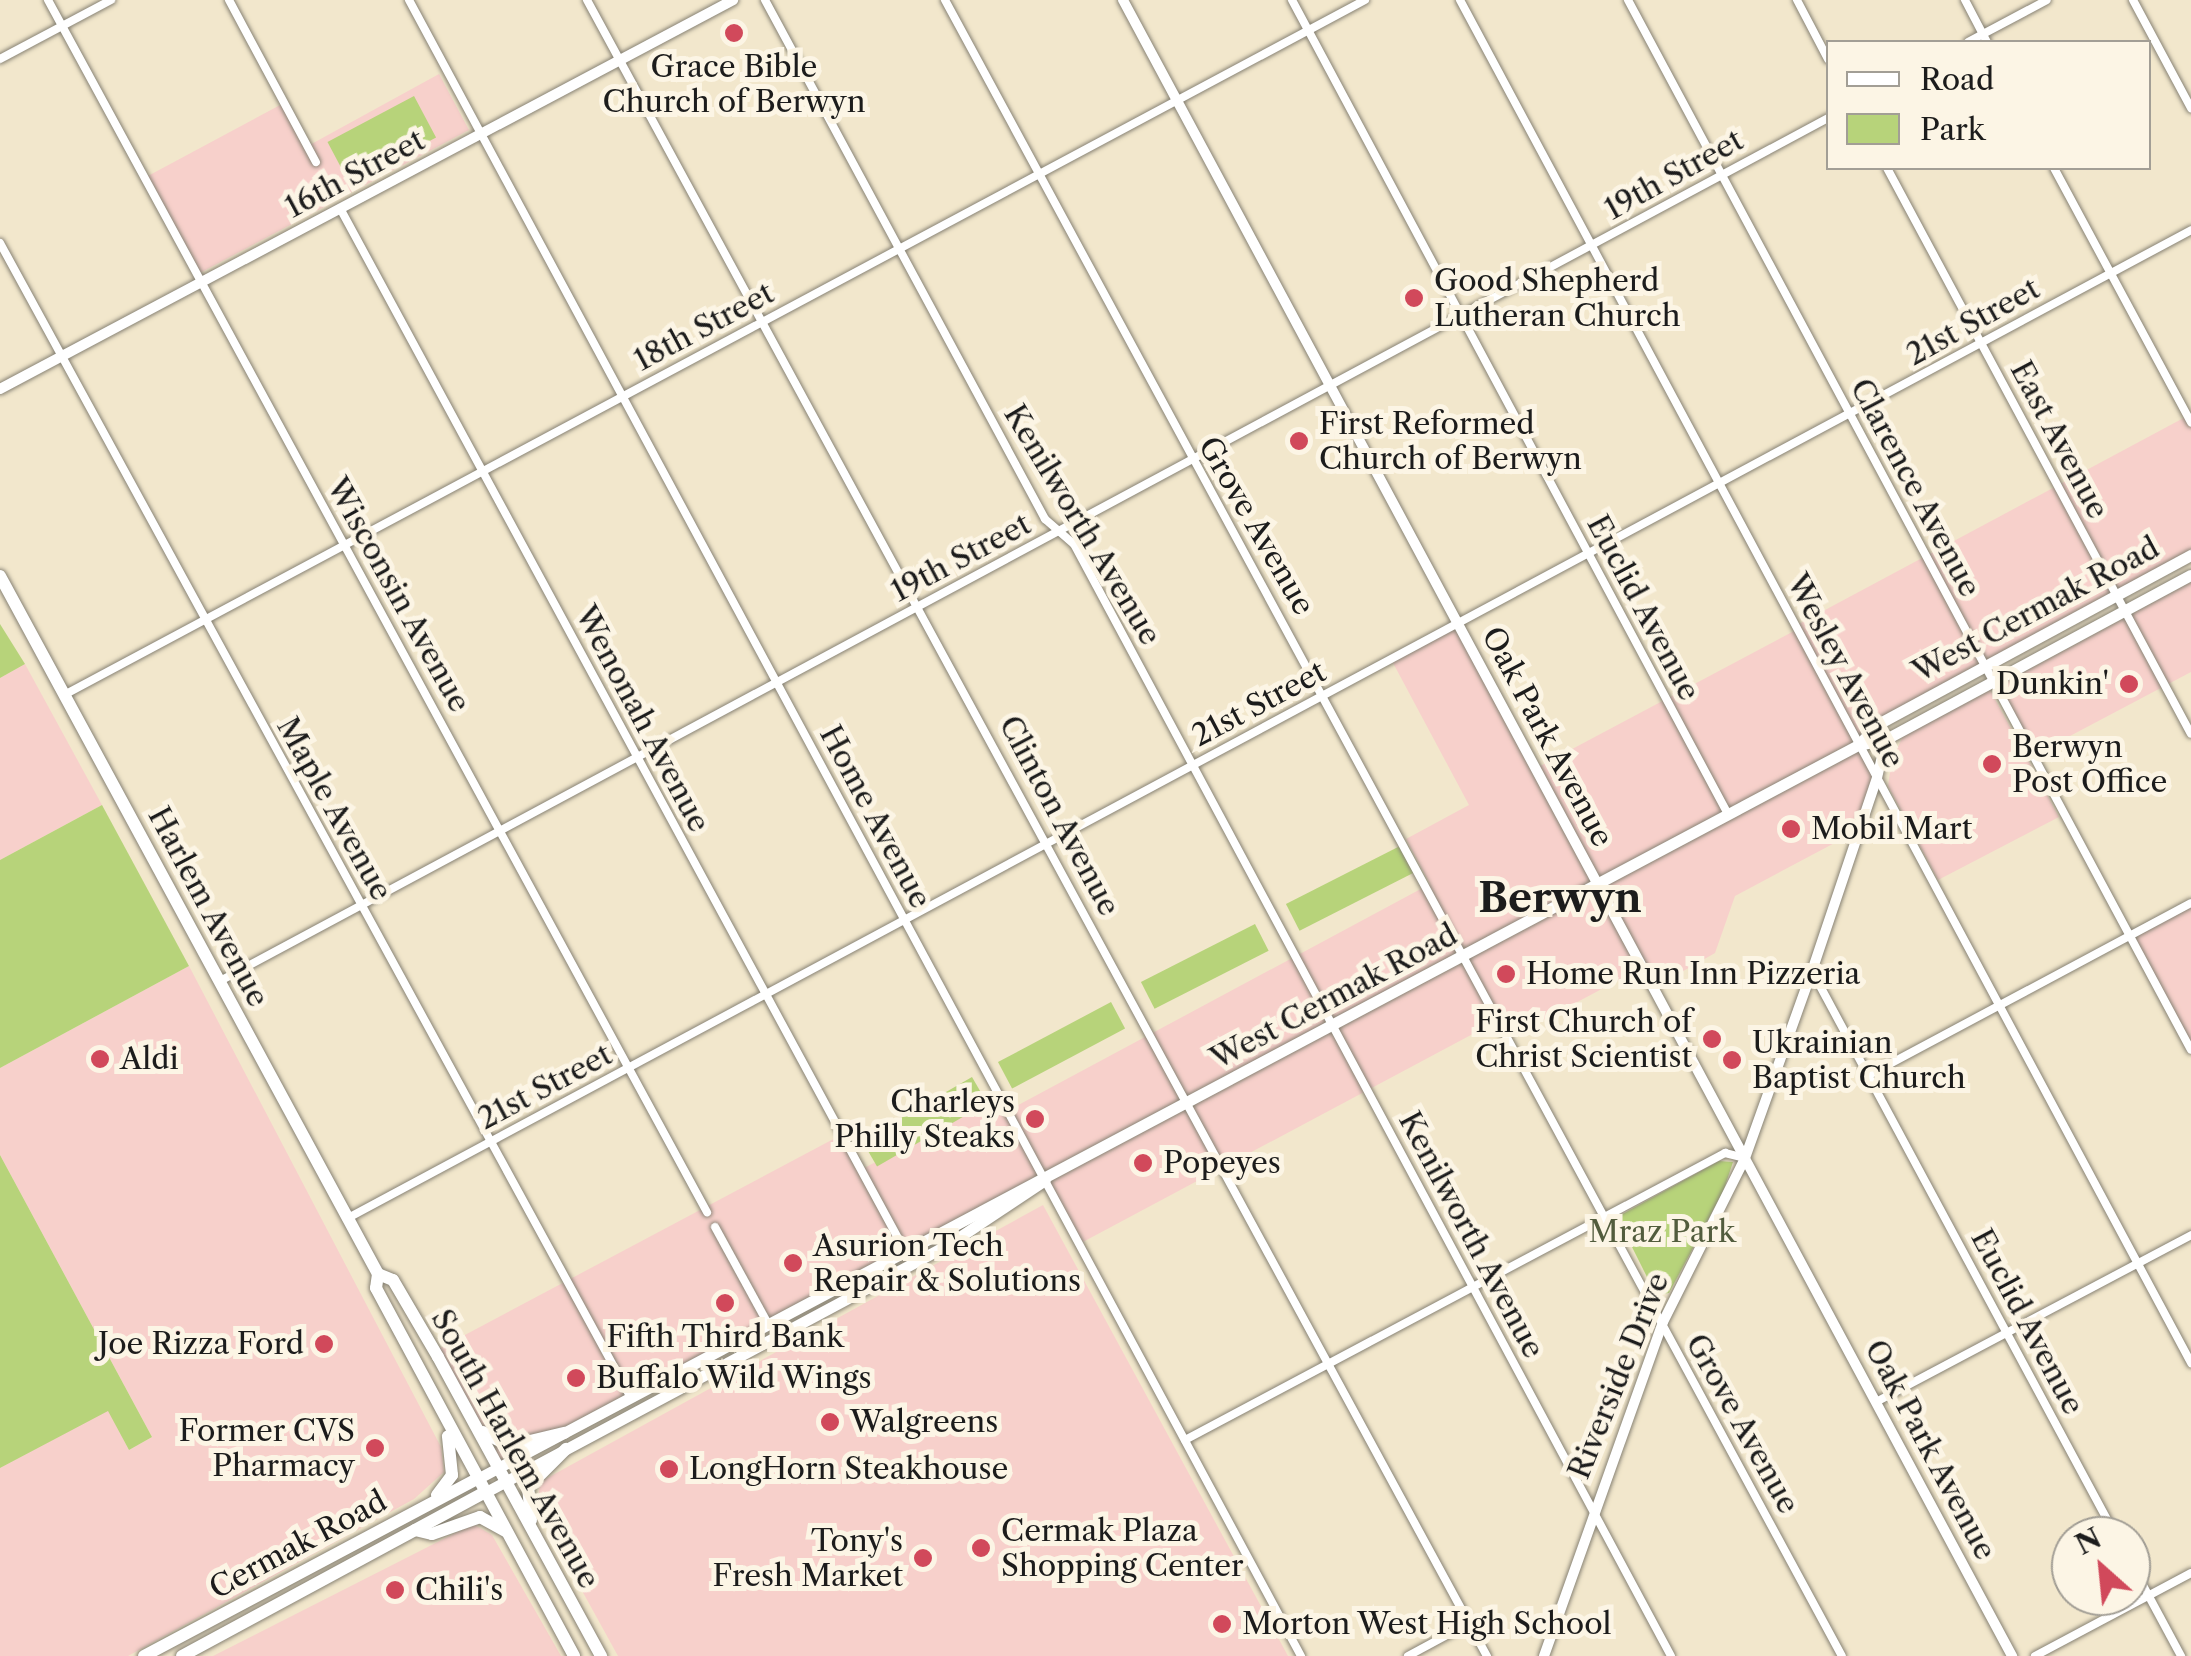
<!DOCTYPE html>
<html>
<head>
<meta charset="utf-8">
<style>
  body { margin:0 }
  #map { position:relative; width:2191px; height:1656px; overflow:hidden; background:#f2e7cc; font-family:"Libre Caslon Text",serif }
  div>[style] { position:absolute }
  .built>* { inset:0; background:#f7d0cb; transform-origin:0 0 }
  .green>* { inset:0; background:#b7d37a; transform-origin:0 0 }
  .roads { filter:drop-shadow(0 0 2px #878274) drop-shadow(0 0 2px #878274) }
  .minor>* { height:8px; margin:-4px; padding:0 4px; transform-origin:4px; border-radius:4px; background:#fff }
  .tertiary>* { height:10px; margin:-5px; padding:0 5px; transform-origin:5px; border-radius:5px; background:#fff }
  .secondary>* { height:11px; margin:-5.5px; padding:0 5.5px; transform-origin:5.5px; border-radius:5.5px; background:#fff }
  .primary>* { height:12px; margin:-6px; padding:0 6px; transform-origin:6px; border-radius:6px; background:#fff }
  .dots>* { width:28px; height:28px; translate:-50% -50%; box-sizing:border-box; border:5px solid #fcf5e5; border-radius:50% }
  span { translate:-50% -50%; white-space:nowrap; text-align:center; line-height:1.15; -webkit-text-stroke:10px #fcf5e5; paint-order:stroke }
  .poi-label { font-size:30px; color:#1c1c1c }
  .left { translate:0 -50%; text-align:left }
  .right { translate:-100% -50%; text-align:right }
  .street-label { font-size:30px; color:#1c1c1c }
  .park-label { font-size:30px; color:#525c3d }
  .district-label { font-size:40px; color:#1c1c1c; font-weight:700 }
  .legend { position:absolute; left:1826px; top:40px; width:325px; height:130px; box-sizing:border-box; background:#fcf5e5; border:2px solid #a29e95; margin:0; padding:12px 18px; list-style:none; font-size:30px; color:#1c1c1c }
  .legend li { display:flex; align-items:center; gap:20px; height:50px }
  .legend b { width:50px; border:2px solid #a29e95 }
  .north { position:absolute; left:2051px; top:1516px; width:100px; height:100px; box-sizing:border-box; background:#fcf5e5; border:2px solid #a29e95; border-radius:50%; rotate:333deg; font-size:28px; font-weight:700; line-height:40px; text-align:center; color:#1c1c1c }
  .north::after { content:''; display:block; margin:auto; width:35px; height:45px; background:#d1495b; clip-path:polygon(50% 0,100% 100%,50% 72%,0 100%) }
</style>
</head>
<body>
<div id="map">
  <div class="built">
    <i style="clip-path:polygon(439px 74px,469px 130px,198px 274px,146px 177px,282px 104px,306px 147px)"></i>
    <i style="clip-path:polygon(2191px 414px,2191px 553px,1859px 741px,1797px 625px)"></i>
    <i style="clip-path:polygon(2191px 582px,2191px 672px,2034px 755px,1998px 686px)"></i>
    <i style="clip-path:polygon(1457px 626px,1641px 968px,1525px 1030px,1499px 1020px,1081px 1243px,1009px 1110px,1430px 884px,1406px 839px,1469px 805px,1392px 661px)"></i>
    <i style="left:1796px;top:630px;width:129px;height:294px;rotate:62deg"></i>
    <i style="clip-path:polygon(25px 664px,102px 805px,0 860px,0 678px)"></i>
    <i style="clip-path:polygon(1990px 690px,2059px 817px,1938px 880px,1888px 786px,1892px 760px,1903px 736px)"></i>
    <i style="clip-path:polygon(1858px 747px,1875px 778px,1859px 830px,1735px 896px,1715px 953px,1655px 987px,1599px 884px)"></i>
    <i style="clip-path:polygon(2191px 901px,2191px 1054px,2127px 935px)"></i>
    <i style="clip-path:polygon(189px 966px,441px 1447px,444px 1472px,414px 1499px,128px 1656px,0 1656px,0 1468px,108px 1410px,129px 1450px,152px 1437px,0 1155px,0 1068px)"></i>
    <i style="left:998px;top:1097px;width:93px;height:153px;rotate:62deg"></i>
    <i style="left:841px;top:1135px;width:128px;height:459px;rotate:62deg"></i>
    <i style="clip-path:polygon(1043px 1205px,1288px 1656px,618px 1656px,537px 1509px,540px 1482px)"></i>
    <i style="clip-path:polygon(473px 1524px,492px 1535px,561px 1656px,213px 1656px)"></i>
  </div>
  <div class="green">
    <i style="left:414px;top:96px;width:47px;height:98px;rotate:62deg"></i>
    <i style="clip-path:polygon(0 624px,25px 664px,0 678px)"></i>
    <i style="clip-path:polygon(102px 805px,189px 966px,0 1068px,0 860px)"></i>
    <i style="left:1400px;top:846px;width:30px;height:128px;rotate:63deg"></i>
    <i style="left:1255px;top:924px;width:30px;height:128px;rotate:63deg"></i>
    <i style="left:1111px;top:1002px;width:30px;height:128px;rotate:62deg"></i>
    <i style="left:972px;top:1077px;width:30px;height:127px;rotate:60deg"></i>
    <i style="clip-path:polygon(0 1155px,152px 1437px,129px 1450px,108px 1411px,0 1468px)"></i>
    <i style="clip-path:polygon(1719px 1161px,1733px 1162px,1723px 1192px,1669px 1293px,1656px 1295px,1617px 1217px)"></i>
  </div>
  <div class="roads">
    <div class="minor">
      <i style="left:48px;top:0;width:1380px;rotate:61.47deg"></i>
      <i style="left:229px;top:0;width:184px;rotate:61.8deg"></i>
      <i style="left:409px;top:0;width:1881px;rotate:61.69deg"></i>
      <i style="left:587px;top:0;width:1885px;rotate:61.48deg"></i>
      <i style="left:765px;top:0;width:590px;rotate:61.65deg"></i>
      <i style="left:1045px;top:519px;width:38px;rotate:41deg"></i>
      <i style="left:1074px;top:544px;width:1262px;rotate:61.77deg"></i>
      <i style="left:945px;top:0;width:1883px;rotate:61.56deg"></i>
      <i style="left:1292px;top:0;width:923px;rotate:61.83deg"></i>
      <i style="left:1460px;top:0;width:1547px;rotate:61.79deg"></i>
      <i style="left:1628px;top:0;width:1191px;rotate:61.8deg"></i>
      <i style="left:1797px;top:0;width:67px;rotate:62.3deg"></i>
      <i style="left:1965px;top:0;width:47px;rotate:62.4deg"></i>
      <i style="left:2133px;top:0;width:123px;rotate:61.8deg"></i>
      <i style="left:1968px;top:42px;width:89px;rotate:-28deg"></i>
      <i style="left:0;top:59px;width:126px;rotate:-28deg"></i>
      <i style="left:1887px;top:168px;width:642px;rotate:61.76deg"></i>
      <i style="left:2054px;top:168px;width:289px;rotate:61.7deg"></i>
      <i style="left:341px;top:210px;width:1182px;rotate:61.55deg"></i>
      <i style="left:0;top:243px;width:1314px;rotate:61.35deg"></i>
      <i style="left:64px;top:695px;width:1475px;rotate:-28.11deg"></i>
      <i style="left:1812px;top:971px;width:642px;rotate:61.72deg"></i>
      <i style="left:220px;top:981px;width:1825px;rotate:-28.22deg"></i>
      <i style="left:1869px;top:1075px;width:365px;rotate:-28.1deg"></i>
      <i style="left:348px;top:1218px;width:2091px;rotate:-28.19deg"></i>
      <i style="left:715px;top:1227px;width:108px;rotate:61.3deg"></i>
      <i style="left:1876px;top:1402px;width:357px;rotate:-27.9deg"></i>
      <i style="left:1185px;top:1440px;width:612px;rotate:-27.99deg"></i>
      <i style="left:1725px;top:1153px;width:21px;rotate:14deg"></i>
      <i style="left:2131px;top:1563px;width:106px;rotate:61.7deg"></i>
      <i style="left:1408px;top:1656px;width:69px;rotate:-28.4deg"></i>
      <i style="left:2035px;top:1656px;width:177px;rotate:-28deg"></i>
    </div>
    <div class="tertiary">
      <i style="left:1123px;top:0;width:1880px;rotate:61.77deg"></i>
      <i style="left:0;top:389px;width:830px;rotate:-27.95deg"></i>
      <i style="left:1544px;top:1656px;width:355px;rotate:-70.4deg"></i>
      <i style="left:1663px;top:1322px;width:183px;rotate:-63.4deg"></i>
      <i style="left:1745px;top:1158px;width:199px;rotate:-70.3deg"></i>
      <i style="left:1812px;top:971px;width:204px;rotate:-71.4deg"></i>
      <i style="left:1877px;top:778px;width:40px;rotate:-77deg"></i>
      <i style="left:1886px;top:739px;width:17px;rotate:-118deg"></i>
    </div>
    <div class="secondary">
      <i style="left:1858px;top:745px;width:29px;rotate:-46deg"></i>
      <i style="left:1878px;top:724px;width:356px;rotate:-28.4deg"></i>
      <i style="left:477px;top:1479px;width:1564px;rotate:-27.99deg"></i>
      <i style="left:1858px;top:745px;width:29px;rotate:-12deg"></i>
      <i style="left:1886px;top:739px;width:346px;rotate:-28.3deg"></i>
      <i style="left:484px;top:1493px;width:527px;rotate:-28.17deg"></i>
      <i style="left:949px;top:1244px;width:115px;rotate:-33.7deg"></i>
    </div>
    <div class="primary">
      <i style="left:0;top:576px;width:794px;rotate:61.56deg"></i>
      <i style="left:378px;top:1274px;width:16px;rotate:22deg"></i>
      <i style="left:393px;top:1280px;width:89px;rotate:59.7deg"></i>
      <i style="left:438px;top:1357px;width:341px;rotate:61.4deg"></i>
      <i style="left:378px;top:1274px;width:14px;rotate:98deg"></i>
      <i style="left:376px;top:1288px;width:418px;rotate:61.7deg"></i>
      <i style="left:483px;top:1432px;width:30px;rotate:28deg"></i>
      <i style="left:509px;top:1446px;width:57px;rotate:-13.3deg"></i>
      <i style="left:437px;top:1495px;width:25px;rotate:-53deg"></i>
      <i style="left:452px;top:1475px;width:39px;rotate:-96deg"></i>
      <i style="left:531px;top:1520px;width:33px;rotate:-95deg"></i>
      <i style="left:528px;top:1487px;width:54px;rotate:-45deg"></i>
      <i style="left:415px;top:1530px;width:17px;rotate:13deg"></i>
      <i style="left:432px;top:1534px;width:51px;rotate:-19.5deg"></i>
      <i style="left:480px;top:1517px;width:29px;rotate:29deg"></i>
      <i style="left:144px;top:1656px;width:377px;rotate:-28deg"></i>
      <i style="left:182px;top:1656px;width:343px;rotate:-28.4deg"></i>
    </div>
  </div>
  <div class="dots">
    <i style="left:734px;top:33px;background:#d1495b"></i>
    <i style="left:1414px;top:298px;background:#d1495b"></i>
    <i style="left:1299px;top:441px;background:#d1495b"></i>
    <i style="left:2129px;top:684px;background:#d1495b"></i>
    <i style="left:1992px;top:764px;background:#d1495b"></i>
    <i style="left:1791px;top:829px;background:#d1495b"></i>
    <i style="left:1506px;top:974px;background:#d1495b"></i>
    <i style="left:1712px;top:1039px;background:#d1495b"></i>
    <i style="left:100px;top:1059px;background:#d1495b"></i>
    <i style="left:1732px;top:1060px;background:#d1495b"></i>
    <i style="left:1035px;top:1119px;background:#d1495b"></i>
    <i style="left:1143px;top:1163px;background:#d1495b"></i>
    <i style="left:793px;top:1263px;background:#d1495b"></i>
    <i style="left:725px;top:1303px;background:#d1495b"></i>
    <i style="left:324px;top:1344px;background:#d1495b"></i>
    <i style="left:576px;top:1378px;background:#d1495b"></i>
    <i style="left:830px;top:1422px;background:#d1495b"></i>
    <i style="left:375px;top:1448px;background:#d1495b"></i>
    <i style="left:669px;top:1469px;background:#d1495b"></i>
    <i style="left:981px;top:1548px;background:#d1495b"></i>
    <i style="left:923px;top:1558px;background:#d1495b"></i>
    <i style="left:395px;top:1590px;background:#d1495b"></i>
    <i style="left:1222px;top:1624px;background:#d1495b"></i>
  </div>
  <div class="poi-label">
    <span style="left:734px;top:84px">Grace Bible<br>Church of Berwyn</span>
    <span class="left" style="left:1434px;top:298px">Good Shepherd<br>Lutheran Church</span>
    <span class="left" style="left:1319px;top:441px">First Reformed<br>Church of Berwyn</span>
    <span class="right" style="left:2109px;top:684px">Dunkin'</span>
    <span class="left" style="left:2012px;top:764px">Berwyn<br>Post Office</span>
    <span class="left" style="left:1811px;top:829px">Mobil Mart</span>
    <span class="left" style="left:1526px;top:974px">Home Run Inn Pizzeria</span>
    <span class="right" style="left:1692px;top:1039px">First Church of<br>Christ Scientist</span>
    <span class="left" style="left:1752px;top:1060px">Ukrainian<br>Baptist Church</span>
    <span class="left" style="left:120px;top:1059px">Aldi</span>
    <span class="right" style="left:1015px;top:1119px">Charleys<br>Philly Steaks</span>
    <span class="left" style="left:1163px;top:1163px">Popeyes</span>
    <span class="left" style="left:813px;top:1263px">Asurion Tech<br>Repair &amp; Solutions</span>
    <span style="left:725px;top:1337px">Fifth Third Bank</span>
    <span class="right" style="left:304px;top:1344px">Joe Rizza Ford</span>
    <span class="left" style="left:596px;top:1378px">Buffalo Wild Wings</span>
    <span class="left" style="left:850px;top:1422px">Walgreens</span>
    <span class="right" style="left:355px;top:1448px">Former CVS<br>Pharmacy</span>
    <span class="left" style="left:689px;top:1469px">LongHorn Steakhouse</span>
    <span class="left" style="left:1001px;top:1548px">Cermak Plaza<br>Shopping Center</span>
    <span class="right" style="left:903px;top:1558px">Tony's<br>Fresh Market</span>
    <span class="left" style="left:415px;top:1590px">Chili's</span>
    <span class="left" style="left:1242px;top:1624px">Morton West High School</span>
  </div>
  <div class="street-label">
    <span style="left:355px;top:174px;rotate:-28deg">16th Street</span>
    <span style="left:1674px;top:175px;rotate:-29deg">19th Street</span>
    <span style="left:1973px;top:322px;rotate:-29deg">21st Street</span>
    <span style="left:704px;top:327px;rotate:-28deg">18th Street</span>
    <span style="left:2059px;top:440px;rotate:62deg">East Avenue</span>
    <span style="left:1915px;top:488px;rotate:62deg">Clarence Avenue</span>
    <span style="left:1082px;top:525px;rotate:59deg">Kenilworth Avenue</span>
    <span style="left:1256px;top:526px;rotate:60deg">Grove Avenue</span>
    <span style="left:961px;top:558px;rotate:-28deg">19th Street</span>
    <span style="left:398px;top:595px;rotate:61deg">Wisconsin Avenue</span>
    <span style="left:1643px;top:608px;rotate:62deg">Euclid Avenue</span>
    <span style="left:2036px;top:610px;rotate:-28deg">West Cermak Road</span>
    <span style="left:1845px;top:671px;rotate:62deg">Wesley Avenue</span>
    <span style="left:1259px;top:704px;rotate:-28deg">21st Street</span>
    <span style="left:642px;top:719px;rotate:62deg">Wenonah Avenue</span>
    <span style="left:1547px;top:737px;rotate:62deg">Oak Park Avenue</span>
    <span style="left:334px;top:809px;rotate:61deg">Maple Avenue</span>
    <span style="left:1059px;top:816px;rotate:62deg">Clinton Avenue</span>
    <span style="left:875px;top:817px;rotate:62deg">Home Avenue</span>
    <span style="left:208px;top:907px;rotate:62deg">Harlem Avenue</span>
    <span style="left:1334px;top:997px;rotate:-28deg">West Cermak Road</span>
    <span style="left:545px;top:1087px;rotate:-28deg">21st Street</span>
    <span style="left:1471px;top:1235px;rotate:62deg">Kenilworth Avenue</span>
    <span style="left:2027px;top:1322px;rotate:62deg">Euclid Avenue</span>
    <span style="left:1619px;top:1376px;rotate:-68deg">Riverside Drive</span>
    <span style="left:1742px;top:1424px;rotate:61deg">Grove Avenue</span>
    <span style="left:515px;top:1449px;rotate:61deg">South Harlem Avenue</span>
    <span style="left:1930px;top:1450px;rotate:62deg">Oak Park Avenue</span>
    <span style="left:298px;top:1545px;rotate:-28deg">Cermak Road</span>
  </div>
  <div class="park-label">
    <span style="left:1662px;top:1232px">Mraz Park</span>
  </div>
  <div class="district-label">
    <span style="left:1560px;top:898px">Berwyn</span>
  </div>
  <ul class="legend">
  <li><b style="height:12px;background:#fff"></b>Road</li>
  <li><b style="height:28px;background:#b7d37a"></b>Park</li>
  </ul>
  <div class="north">N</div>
</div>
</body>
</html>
